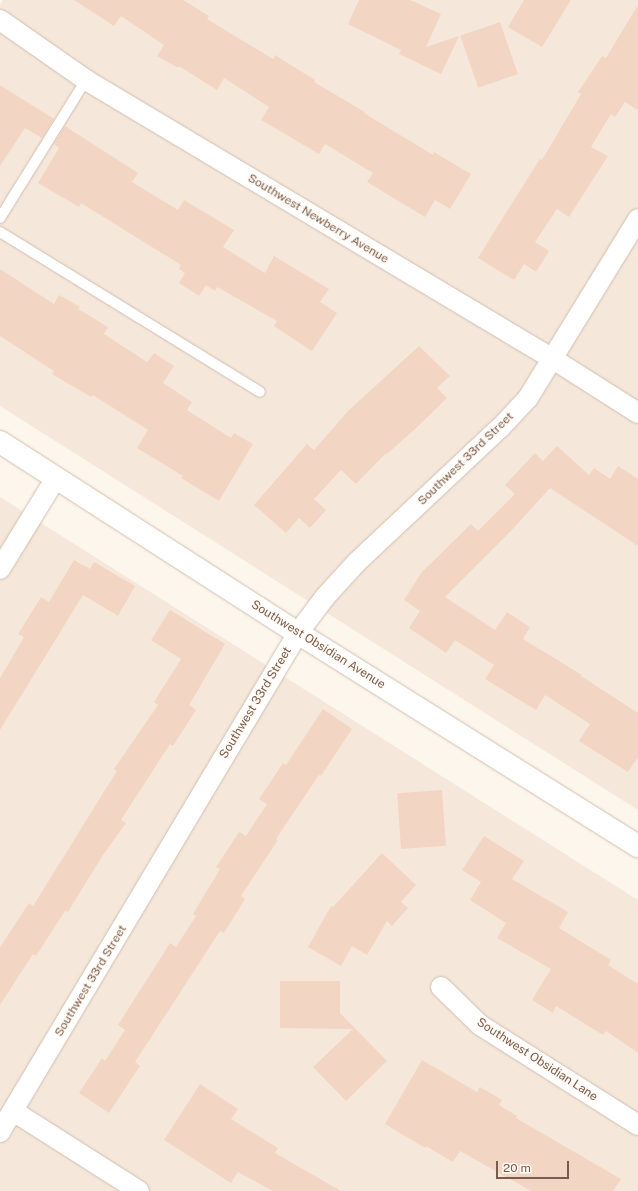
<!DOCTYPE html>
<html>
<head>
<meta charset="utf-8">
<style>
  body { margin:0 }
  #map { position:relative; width:638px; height:1191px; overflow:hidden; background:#fdf6ec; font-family:"Public Sans",sans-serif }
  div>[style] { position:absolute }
  .residential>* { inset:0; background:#f5e8da }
  .building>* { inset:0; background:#f3d5c3; transform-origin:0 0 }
  .roads { filter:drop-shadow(0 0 1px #d1beb0) drop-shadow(0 0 1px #d1beb0) }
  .lane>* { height:10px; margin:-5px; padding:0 5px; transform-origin:5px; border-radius:5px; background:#fff }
  .street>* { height:20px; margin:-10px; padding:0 10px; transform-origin:10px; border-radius:10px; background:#fff }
  .secondary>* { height:22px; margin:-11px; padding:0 11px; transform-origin:11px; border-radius:11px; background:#fff }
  span { translate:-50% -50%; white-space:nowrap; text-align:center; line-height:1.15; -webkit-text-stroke:3px #fffaf3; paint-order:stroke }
  .street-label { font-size:12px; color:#7a5c4d }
  .scale { position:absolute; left:496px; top:1161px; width:73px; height:18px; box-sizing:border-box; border:2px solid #7a5c4d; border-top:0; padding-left:5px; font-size:12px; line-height:14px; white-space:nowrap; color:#7a5c4d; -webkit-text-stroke:3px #fffaf3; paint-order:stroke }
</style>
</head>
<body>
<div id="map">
  <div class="residential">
    <i style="clip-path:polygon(3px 0,638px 0,638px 810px,0 406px,0 5px)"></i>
    <i style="clip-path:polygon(0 497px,638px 900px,638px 1191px,0 1191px)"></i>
  </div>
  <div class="building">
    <i style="clip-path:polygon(74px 0,183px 0,209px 16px,207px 19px,273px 59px,275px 55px,315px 80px,314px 82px,365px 112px,364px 113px,433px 155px,434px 152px,471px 174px,450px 209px,435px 200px,425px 217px,367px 182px,373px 173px,325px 144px,319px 154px,261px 120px,269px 107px,224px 78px,217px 90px,179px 66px,178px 68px,157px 56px,164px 45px,121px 16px,114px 26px)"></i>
    <i style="clip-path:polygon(359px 0,410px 0,441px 14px,426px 47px,459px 36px,441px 74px,399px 54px,401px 50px,348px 24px)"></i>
    <i style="clip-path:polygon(524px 0,571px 0,542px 47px,508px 27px)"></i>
    <i style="clip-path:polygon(638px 5px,638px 110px,625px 102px,615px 117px,611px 114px,591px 147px,608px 156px,569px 217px,557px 209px,535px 242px,549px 251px,536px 272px,524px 264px,514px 280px,478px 258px,512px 203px,540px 159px,542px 160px,581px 94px,578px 92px,602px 56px,606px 58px)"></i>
    <i style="left:500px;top:22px;width:55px;height:42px;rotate:71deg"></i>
    <i style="clip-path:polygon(0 85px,54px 119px,42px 138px,25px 128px,0 166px)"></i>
    <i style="clip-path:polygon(65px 126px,138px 173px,132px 182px,178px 210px,184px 200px,234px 230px,223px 247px,265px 273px,274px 256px,329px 289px,320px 302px,337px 313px,312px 351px,274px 326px,277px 321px,217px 287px,215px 291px,206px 285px,199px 296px,179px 283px,185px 273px,179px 269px,181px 265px,81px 203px,79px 207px,38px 183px,59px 148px,54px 144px)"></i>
    <i style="clip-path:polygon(0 269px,54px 304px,59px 295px,80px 307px,78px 309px,108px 327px,104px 334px,147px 362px,154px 353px,174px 366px,163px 383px,192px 402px,187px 410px,231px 438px,234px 433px,253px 444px,219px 501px,181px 478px,183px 476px,137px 448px,148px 430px,93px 395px,91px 397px,52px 374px,54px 371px,0 336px)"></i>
    <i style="clip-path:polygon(419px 346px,450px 376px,437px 388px,447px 398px,413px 431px,387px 454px,386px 453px,356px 484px,341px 470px,314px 499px,326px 510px,310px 528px,299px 518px,286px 533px,254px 505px,307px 444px,314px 450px,348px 411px)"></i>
    <i style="clip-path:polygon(557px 446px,589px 475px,594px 468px,610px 479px,618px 466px,638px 479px,638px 546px,550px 488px,510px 532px,445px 597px,495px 630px,507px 612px,530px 627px,523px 639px,582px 675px,581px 676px,638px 713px,638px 757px,628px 772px,579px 741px,590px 724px,545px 695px,536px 710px,485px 679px,494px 665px,455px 640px,446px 653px,409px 628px,420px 611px,404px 600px,422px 572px,471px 524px,478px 531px,515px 494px,505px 485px,535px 453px,543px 461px)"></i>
    <i style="clip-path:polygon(74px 560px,90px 569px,94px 562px,135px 586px,118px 616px,83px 595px,0 730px,0 678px,24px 637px,18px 634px,41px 597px,49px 602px)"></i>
    <i style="clip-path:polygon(170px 610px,225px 644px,189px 705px,196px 710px,173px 746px,170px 744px,121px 820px,126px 823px,103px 855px,68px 912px,65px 911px,36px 956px,33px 954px,0 1005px,0 947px,29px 903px,33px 906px,110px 782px,117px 771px,114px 769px,158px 705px,154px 702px,181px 659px,151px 640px)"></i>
    <i style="clip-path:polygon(323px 709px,352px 729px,321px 776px,319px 775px,276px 839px,278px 840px,241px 896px,245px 899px,224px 933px,220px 931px,135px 1062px,140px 1066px,109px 1113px,79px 1093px,102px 1058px,105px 1061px,125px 1030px,118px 1025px,170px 943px,176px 947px,196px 916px,193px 914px,220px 869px,216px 867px,239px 832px,246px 836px,267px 804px,259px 799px,283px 763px,286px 765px)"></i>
    <i style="left:442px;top:790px;width:56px;height:45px;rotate:86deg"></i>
    <i style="clip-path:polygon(484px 836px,524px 861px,512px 879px,568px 912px,559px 928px,611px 960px,608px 965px,638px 984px,638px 1053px,606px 1031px,603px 1035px,556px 1006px,553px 1013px,532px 1000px,551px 969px,497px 938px,506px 923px,470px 900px,481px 882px,462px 870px)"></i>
    <i style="clip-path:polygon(382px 853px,416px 885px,401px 902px,408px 908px,392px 926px,387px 921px,367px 955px,352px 946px,341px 966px,308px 947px,331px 906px,333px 907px)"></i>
    <i style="clip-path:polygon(280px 981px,340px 981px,340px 1013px,387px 1061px,346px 1101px,313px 1067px,353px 1029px,280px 1028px)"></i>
    <i style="clip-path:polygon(422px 1060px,477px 1092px,480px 1087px,502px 1100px,499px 1105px,517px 1116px,516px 1118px,621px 1179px,613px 1191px,531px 1191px,460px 1151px,453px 1162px,426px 1146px,425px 1148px,385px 1124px)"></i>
    <i style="clip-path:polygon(200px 1084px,238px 1109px,231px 1119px,278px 1148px,275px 1153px,341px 1191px,273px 1191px,238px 1172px,231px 1183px,164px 1140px)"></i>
  </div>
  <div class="roads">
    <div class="lane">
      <i style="left:0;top:218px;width:163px;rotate:-58.1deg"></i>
      <i style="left:0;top:232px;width:305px;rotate:31.6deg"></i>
    </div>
    <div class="street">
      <i style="left:0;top:20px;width:105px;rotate:34.9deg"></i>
      <i style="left:86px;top:80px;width:544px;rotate:30.86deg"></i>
      <i style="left:553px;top:359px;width:101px;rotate:32.4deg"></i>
      <i style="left:0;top:569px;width:107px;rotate:-58.4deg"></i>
      <i style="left:441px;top:987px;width:54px;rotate:44.3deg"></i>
      <i style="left:480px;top:1025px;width:187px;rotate:32.3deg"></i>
      <i style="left:13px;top:1111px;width:149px;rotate:32.4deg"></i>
      <i style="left:0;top:1132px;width:581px;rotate:-59.15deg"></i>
      <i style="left:298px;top:633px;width:45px;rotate:-53.1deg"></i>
      <i style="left:325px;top:597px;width:47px;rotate:-47.6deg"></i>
      <i style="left:357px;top:562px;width:197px;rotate:-43.2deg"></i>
      <i style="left:501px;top:427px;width:40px;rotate:-47deg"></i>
      <i style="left:528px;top:398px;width:210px;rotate:-58.4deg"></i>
    </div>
    <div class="secondary">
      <i style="left:0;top:442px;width:354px;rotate:32.7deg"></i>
      <i style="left:298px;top:633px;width:401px;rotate:32.1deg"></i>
    </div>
  </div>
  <div class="street-label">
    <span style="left:318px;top:219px;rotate:31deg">Southwest Newberry Avenue</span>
    <span style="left:466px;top:459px;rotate:-44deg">Southwest 33rd Street</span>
    <span style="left:318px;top:645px;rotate:32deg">Southwest Obsidian Avenue</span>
    <span style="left:256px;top:703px;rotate:-59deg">Southwest 33rd Street</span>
    <span style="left:91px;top:981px;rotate:-59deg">Southwest 33rd Street</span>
    <span style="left:537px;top:1060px;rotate:33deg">Southwest Obsidian Lane</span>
  </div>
  <div class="scale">20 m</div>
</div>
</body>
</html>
